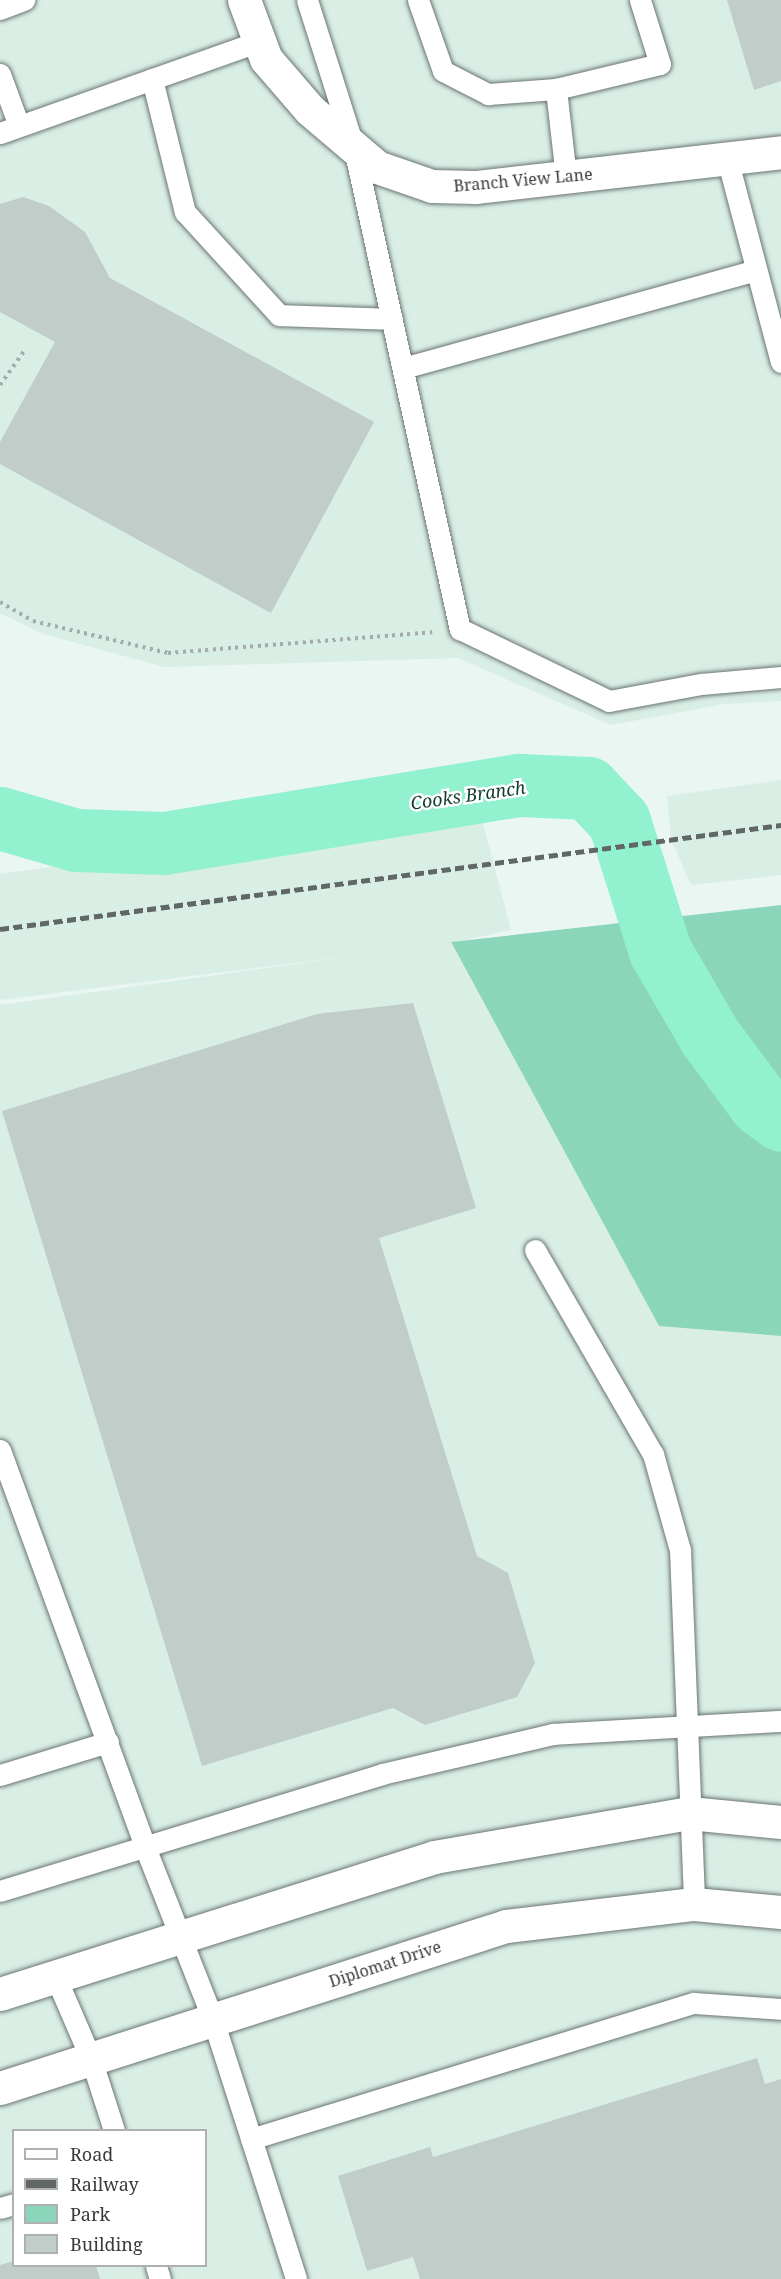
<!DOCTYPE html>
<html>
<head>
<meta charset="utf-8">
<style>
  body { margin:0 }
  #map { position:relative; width:781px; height:2279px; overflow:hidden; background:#eaf6f1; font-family:"Noto Serif",serif }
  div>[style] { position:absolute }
  .built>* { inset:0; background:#d9eee5 }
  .green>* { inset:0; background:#8bd5ba }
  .river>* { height:63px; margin:-31.5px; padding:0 31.5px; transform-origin:31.5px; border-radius:31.5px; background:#92f1cf }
  .building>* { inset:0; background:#c1cdc8 }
  .path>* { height:4px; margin-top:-2px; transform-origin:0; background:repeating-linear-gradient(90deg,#a5adaa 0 3px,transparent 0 7.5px) }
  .roads { filter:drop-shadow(0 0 2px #6b7571) drop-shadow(0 0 2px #6b7571) }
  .lane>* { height:21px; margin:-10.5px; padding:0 10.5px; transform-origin:10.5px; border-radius:10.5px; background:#fff }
  .street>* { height:33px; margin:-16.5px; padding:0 16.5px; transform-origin:16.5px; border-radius:16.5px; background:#fff }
  .rail>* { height:4.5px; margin-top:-2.25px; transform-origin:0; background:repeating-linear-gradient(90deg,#616764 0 9px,transparent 0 13.5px) }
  span { translate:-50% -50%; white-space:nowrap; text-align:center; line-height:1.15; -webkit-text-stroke:5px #fff; paint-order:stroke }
  .street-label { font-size:16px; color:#373b39 }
  .water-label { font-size:18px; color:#123d2f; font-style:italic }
  .legend { position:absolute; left:12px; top:2129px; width:195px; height:138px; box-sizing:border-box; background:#fff; border:2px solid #afb1b0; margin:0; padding:8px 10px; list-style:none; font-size:18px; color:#373b39 }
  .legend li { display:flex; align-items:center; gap:12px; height:30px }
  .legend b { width:30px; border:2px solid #afb1b0 }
</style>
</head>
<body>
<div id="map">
  <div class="built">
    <i style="clip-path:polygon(0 0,781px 0,781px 701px,724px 704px,611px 725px,458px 658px,164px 667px,40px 633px,0 613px)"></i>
    <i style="clip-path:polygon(781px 780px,781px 875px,691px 885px,671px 839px,667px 796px)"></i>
    <i style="clip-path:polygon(evenodd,479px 808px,511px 930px,451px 943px,659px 1326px,781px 1336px,781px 2279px,0 2279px,0 1005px,360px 955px,0 1000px,0 874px,479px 808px,14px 2130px,206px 2130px,206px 2266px,14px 2266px,14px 2130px)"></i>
  </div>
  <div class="green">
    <i style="clip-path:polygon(781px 905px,781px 1336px,659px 1326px,451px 942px)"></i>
  </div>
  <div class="river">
    <i style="left:0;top:818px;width:79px;rotate:16.1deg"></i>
    <i style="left:76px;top:840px;width:88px;rotate:2deg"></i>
    <i style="left:164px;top:843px;width:361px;rotate:-9.3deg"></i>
    <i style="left:520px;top:785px;width:68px;rotate:2.5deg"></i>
    <i style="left:588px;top:788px;width:45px;rotate:46.8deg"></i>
    <i style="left:619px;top:821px;width:136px;rotate:72.5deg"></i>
    <i style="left:660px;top:951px;width:99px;rotate:59.8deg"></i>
    <i style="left:710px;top:1037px;width:84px;rotate:53.3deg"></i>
    <i style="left:760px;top:1104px;width:26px;rotate:37deg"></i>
  </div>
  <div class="building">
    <i style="clip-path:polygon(727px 0,781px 0,781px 81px,754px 90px)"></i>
    <i style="clip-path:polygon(23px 197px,49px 206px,85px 232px,110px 278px,374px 422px,271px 613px,0 464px,0 442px,55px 342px,0 312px,0 204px)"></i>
    <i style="clip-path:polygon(413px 1003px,476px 1208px,379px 1238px,477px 1556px,508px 1573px,535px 1663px,517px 1697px,425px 1725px,393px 1708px,202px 1766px,2px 1111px,317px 1014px)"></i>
    <i style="clip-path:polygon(757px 2058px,765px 2084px,781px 2079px,781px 2279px,420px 2279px,413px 2257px,367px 2271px,338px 2176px,430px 2147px,433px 2157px)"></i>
    <i style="clip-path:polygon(14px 2261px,14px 2266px,96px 2266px,100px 2279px,0 2279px,0 2265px)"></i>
  </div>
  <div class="path">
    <i style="left:0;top:385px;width:43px;rotate:-54.5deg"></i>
    <i style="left:0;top:602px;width:38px;rotate:30deg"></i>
    <i style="left:33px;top:621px;width:139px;rotate:13.3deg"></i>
    <i style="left:168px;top:653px;width:265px;rotate:-4.5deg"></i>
  </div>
  <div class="roads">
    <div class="lane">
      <i style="left:307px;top:0;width:155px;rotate:72.4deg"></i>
      <i style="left:354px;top:148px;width:493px;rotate:77.6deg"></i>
      <i style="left:460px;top:629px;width:165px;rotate:25.8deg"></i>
      <i style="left:609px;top:701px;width:94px;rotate:-10.5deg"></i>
      <i style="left:701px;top:684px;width:80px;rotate:-5deg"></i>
      <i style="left:418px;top:0;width:75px;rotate:70.6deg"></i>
      <i style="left:443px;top:71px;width:51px;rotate:27.1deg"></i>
      <i style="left:488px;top:94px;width:68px;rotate:-4.2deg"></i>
      <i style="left:0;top:9px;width:26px;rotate:-21deg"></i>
      <i style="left:0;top:74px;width:55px;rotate:69.9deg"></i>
      <i style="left:152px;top:79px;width:137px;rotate:76.1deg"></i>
      <i style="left:185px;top:212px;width:139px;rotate:47.6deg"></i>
      <i style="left:279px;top:315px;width:113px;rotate:2deg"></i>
      <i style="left:0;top:133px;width:276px;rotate:-19.5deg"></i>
      <i style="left:727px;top:158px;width:211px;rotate:75.2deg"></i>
      <i style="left:566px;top:177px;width:89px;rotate:-96.5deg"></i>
      <i style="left:556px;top:89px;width:107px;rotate:-13.5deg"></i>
      <i style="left:660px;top:64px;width:67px;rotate:-107.4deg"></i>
      <i style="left:403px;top:368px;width:366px;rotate:-15.5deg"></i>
      <i style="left:535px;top:1250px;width:236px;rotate:60deg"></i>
      <i style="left:653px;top:1454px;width:100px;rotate:74.3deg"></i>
      <i style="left:680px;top:1550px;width:354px;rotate:87.7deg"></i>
      <i style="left:0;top:1450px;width:423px;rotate:69.9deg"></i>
      <i style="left:145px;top:1847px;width:186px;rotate:68.5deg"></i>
      <i style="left:213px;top:2020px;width:272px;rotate:72.2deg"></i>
      <i style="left:0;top:1775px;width:113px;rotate:-17deg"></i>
      <i style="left:0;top:1891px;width:400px;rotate:-17deg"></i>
      <i style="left:382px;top:1774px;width:176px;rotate:-13.2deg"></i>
      <i style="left:553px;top:1734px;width:228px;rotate:-3.3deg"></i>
      <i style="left:56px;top:1978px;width:88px;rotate:66.6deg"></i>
      <i style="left:91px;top:2059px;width:75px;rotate:72.1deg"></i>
      <i style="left:251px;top:2139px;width:463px;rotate:-17.1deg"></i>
      <i style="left:694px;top:2003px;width:87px;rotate:3.9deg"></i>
      <i style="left:0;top:2208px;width:15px;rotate:-16deg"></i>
      <i style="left:156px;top:2266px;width:14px;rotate:73deg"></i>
    </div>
    <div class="street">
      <i style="left:244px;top:0;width:63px;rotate:69.6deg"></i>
      <i style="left:266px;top:59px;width:67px;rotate:49.2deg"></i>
      <i style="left:310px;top:110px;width:88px;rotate:40.4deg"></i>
      <i style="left:377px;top:167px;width:58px;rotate:19.1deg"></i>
      <i style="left:432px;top:186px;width:44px;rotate:1.3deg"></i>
      <i style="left:476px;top:187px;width:307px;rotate:-6.5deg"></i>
      <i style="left:0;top:1994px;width:455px;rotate:-17.5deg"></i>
      <i style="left:434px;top:1857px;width:259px;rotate:-9.8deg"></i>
      <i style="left:689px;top:1813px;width:92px;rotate:5.6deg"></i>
      <i style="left:0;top:2088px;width:531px;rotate:-17.75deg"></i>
      <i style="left:506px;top:1926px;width:189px;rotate:-6.7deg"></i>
      <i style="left:694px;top:1904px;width:87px;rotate:5.3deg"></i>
    </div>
  </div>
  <div class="rail">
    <i style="left:0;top:929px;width:788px;rotate:-7.59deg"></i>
  </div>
  <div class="street-label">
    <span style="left:523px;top:180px;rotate:-5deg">Branch View Lane</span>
    <span style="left:385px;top:1964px;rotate:-18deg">Diplomat Drive</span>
  </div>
  <div class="water-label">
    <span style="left:468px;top:795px;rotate:-8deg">Cooks Branch</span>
  </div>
  <ul class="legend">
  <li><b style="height:8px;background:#fff"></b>Road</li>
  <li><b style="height:8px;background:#616764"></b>Railway</li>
  <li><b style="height:16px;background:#8bd5ba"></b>Park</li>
  <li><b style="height:16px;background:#c1cdc8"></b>Building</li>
  </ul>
</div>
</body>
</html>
